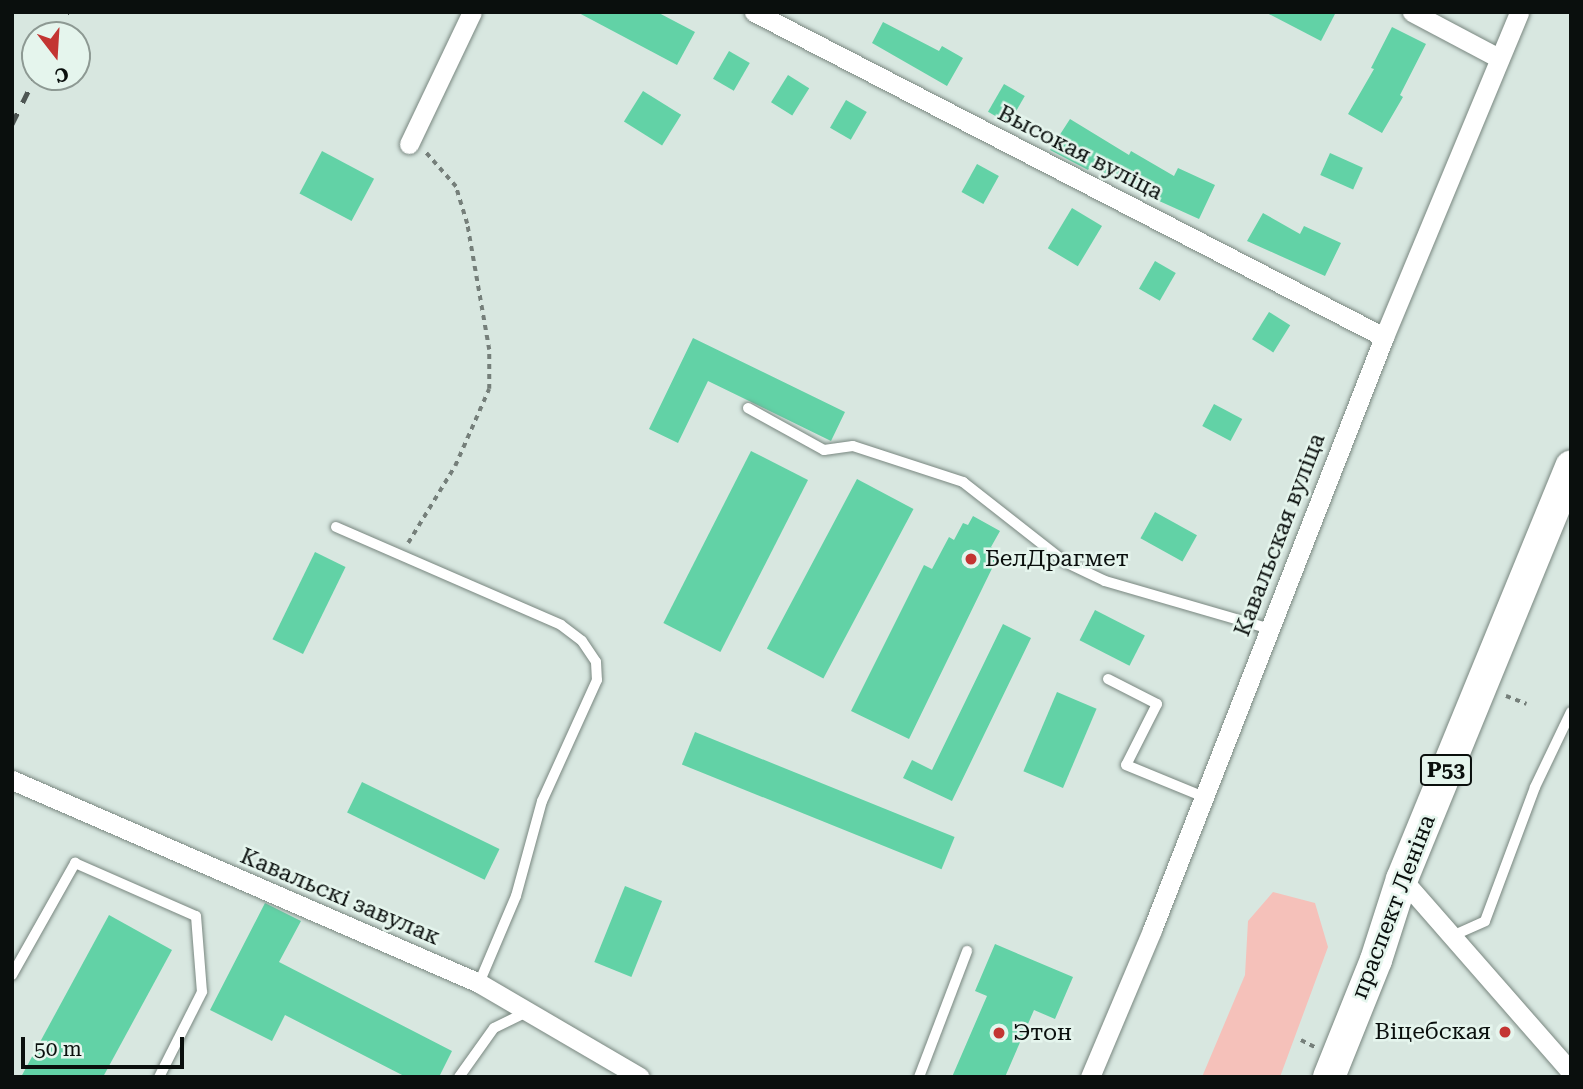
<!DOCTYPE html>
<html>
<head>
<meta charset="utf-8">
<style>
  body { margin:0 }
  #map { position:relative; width:1583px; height:1089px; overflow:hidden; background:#d8e7e0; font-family:"Roboto Serif",serif }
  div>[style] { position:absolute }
  .green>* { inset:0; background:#f5c1ba }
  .building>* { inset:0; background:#62d2a6; transform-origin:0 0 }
  .path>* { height:3.5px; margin-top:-1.75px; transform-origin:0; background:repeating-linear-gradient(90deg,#757f7a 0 5px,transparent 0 10px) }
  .roads { filter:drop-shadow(0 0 2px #798780) drop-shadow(0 0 2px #798780) }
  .service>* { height:10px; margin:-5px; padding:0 5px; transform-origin:5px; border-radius:5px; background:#fff }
  .minor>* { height:19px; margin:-9.5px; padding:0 9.5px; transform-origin:9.5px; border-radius:9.5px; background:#fff }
  .primary>* { height:32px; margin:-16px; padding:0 16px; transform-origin:16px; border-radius:16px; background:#fff }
  .rail>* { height:5px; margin-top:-2.5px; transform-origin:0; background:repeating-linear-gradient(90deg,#4e5653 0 12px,transparent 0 24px) }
  .dots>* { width:19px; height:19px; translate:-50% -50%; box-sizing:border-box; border:4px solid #e5f5ed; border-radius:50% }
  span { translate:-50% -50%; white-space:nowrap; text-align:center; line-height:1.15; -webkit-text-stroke:5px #e5f5ed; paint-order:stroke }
  .shield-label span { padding:2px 5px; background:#e5f5ed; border:2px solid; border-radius:5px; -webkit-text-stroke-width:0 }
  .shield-label { font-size:21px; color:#0a0f0d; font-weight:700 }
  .street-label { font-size:23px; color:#0a0f0d }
  .poi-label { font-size:23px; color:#0a0f0d }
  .left { translate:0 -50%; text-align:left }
  .right { translate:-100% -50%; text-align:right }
  .frame { position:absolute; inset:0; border:14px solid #0a0f0d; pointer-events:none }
  .north { position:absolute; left:21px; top:21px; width:70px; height:70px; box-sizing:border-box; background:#e5f5ed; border:2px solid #8d9993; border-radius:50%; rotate:163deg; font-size:19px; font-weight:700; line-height:28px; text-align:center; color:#0a0f0d }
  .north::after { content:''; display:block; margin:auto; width:24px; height:32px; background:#c33532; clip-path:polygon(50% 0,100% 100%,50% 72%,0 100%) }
  .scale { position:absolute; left:21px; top:1037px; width:163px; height:32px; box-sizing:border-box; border:4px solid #0a0f0d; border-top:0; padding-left:9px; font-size:21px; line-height:24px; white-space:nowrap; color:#0a0f0d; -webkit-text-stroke:5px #e5f5ed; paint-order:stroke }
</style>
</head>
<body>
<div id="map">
  <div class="green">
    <i style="clip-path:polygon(1273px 892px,1315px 903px,1328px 947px,1280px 1077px,1202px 1077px,1245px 975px,1248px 921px)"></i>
  </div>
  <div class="building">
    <i style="clip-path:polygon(577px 12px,657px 12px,695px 32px,677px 65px)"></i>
    <i style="clip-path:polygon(1265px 12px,1336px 12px,1321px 41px)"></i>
    <i style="clip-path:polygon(883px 22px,939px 51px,942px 46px,963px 58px,947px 86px,872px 43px)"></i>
    <i style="clip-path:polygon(1392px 27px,1426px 44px,1400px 95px,1403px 97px,1382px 133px,1348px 114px,1374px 69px,1371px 68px)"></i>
    <i style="left:729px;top:51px;width:24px;height:32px;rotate:30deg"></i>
    <i style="left:788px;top:75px;width:25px;height:32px;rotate:32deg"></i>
    <i style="left:1004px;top:84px;width:24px;height:32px;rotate:30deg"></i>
    <i style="left:643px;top:91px;width:45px;height:36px;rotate:32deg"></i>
    <i style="left:846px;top:100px;width:24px;height:32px;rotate:30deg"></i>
    <i style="clip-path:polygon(1070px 119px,1129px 155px,1131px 151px,1174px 176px,1178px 168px,1215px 185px,1199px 219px,1137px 191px,1091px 165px,1088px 170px,1050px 150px)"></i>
    <i style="left:322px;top:151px;width:59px;height:48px;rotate:28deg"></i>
    <i style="left:1330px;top:153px;width:36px;height:24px;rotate:24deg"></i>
    <i style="left:977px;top:164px;width:25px;height:32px;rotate:29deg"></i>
    <i style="left:1072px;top:208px;width:35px;height:47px;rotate:31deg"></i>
    <i style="clip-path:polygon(1263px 213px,1300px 234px,1304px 226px,1341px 243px,1325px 276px,1247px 241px)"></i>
    <i style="left:1155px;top:261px;width:24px;height:32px;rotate:30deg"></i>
    <i style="left:1269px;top:312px;width:25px;height:32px;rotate:32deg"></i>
    <i style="clip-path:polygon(693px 338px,845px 412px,831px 441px,708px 381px,678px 443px,649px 429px)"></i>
    <i style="left:1214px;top:404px;width:32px;height:25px;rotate:28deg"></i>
    <i style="left:751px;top:451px;width:64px;height:193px;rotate:27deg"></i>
    <i style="left:857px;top:479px;width:64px;height:192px;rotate:28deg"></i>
    <i style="left:1155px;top:512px;width:48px;height:30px;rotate:29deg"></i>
    <i style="clip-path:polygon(973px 516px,1000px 531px,991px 547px,1000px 552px,909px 739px,851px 711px,924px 565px,932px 569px,949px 537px,954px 540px,963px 523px,968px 525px)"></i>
    <i style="left:315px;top:552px;width:34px;height:97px;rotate:26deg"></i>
    <i style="left:1095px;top:610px;width:56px;height:34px;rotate:27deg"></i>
    <i style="clip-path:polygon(1003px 624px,1031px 638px,952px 801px,903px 778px,912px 760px,932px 770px)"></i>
    <i style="left:1057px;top:692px;width:43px;height:86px;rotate:23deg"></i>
    <i style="left:695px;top:732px;width:280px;height:35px;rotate:22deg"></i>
    <i style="left:362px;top:782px;width:153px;height:34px;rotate:26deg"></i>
    <i style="left:625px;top:886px;width:40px;height:82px;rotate:22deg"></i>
    <i style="clip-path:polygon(265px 903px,301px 921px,279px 962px,452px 1051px,439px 1077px,406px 1077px,285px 1015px,272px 1041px,210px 1010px)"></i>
    <i style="clip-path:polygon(109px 915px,172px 950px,103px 1077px,21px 1077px)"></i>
    <i style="clip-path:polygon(995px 944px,1073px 977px,1055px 1019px,1034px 1010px,1005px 1077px,952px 1077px,987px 996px,975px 991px)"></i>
  </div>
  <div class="path">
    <i style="left:408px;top:543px;width:90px;rotate:-58.6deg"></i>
    <i style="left:455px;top:466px;width:84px;rotate:-66.2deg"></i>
    <i style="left:489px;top:389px;width:39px;rotate:-90deg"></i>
    <i style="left:489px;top:350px;width:128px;rotate:-99.9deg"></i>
    <i style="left:467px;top:224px;width:39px;rotate:-107deg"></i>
    <i style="left:456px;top:187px;width:47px;rotate:-131.5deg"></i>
    <i style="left:1506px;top:696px;width:22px;rotate:21deg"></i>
    <i style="left:1301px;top:1040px;width:16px;rotate:27deg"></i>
  </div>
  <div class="roads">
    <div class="service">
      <i style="left:748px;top:408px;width:87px;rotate:28.9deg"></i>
      <i style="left:824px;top:450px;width:29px;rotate:-8deg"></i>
      <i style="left:853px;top:446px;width:116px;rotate:18.1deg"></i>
      <i style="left:963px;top:482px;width:130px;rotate:38.1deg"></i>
      <i style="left:1065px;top:562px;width:44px;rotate:25.4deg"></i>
      <i style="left:1105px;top:581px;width:172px;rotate:16.2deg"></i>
      <i style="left:336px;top:527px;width:245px;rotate:23.5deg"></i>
      <i style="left:561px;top:625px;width:26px;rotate:37deg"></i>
      <i style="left:582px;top:641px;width:25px;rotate:56deg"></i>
      <i style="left:596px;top:662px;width:18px;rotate:87deg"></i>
      <i style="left:597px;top:680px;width:133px;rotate:114.4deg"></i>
      <i style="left:542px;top:801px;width:98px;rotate:105.3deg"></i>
      <i style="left:516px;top:896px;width:95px;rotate:113deg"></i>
      <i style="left:1108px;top:679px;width:55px;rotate:27deg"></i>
      <i style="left:1157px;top:704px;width:68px;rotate:116.9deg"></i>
      <i style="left:1126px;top:765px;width:84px;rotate:22.3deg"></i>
      <i style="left:1452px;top:936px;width:36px;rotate:-24deg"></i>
      <i style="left:1485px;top:921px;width:143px;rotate:-69.5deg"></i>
      <i style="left:1535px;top:787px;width:83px;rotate:-64.4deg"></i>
      <i style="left:12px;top:975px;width:129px;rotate:-60.6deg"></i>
      <i style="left:75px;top:863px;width:132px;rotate:23.7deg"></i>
      <i style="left:196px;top:916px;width:76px;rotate:85.5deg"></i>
      <i style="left:202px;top:992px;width:95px;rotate:116.8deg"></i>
      <i style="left:459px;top:1077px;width:60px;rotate:-54.5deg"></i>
      <i style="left:494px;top:1028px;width:37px;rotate:-26deg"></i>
      <i style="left:919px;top:1077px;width:135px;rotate:-69.1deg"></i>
    </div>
    <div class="minor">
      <i style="left:754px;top:12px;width:709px;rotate:27.29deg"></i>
      <i style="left:1412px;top:12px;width:98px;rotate:27.9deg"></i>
      <i style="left:409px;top:144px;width:146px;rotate:-64.5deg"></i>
      <i style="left:12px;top:780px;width:509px;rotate:23.49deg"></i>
      <i style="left:479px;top:983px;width:186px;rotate:30.3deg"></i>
      <i style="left:1402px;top:879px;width:257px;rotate:48.8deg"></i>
      <i style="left:1090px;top:1077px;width:160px;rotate:-67.1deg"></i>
      <i style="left:1152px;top:930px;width:637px;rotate:-68.63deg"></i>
      <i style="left:1384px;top:337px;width:352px;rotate:-67.4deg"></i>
    </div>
    <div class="primary">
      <i style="left:1329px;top:1077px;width:126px;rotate:-68.1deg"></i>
      <i style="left:1376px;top:960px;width:85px;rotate:-72.2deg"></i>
      <i style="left:1402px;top:879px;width:446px;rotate:-67.7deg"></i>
    </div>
  </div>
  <div class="rail">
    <i style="left:56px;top:35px;width:25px;rotate:-64deg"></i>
    <i style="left:12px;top:124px;width:52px;rotate:-63.9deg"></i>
  </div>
  <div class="dots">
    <i style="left:971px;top:559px;background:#c33532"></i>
    <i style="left:1505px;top:1032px;background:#c33532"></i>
    <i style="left:999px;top:1033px;background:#c33532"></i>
  </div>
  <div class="shield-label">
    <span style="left:1446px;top:770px">Р53</span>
  </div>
  <div class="street-label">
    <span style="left:1080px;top:153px;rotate:27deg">Высокая вуліца</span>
    <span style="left:1280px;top:535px;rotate:-69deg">Кавальская вуліца</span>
    <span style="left:340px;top:897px;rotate:23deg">Кавальскі завулак</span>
    <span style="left:1394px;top:907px;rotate:-69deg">праспект Леніна</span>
  </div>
  <div class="poi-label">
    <span class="left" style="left:985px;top:559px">БелДрагмет</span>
    <span class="right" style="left:1491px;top:1032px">Віцебская</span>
    <span class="left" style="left:1013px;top:1033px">Этон</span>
  </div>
  <div class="frame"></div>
  <div class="north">С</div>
  <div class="scale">50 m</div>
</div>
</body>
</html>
